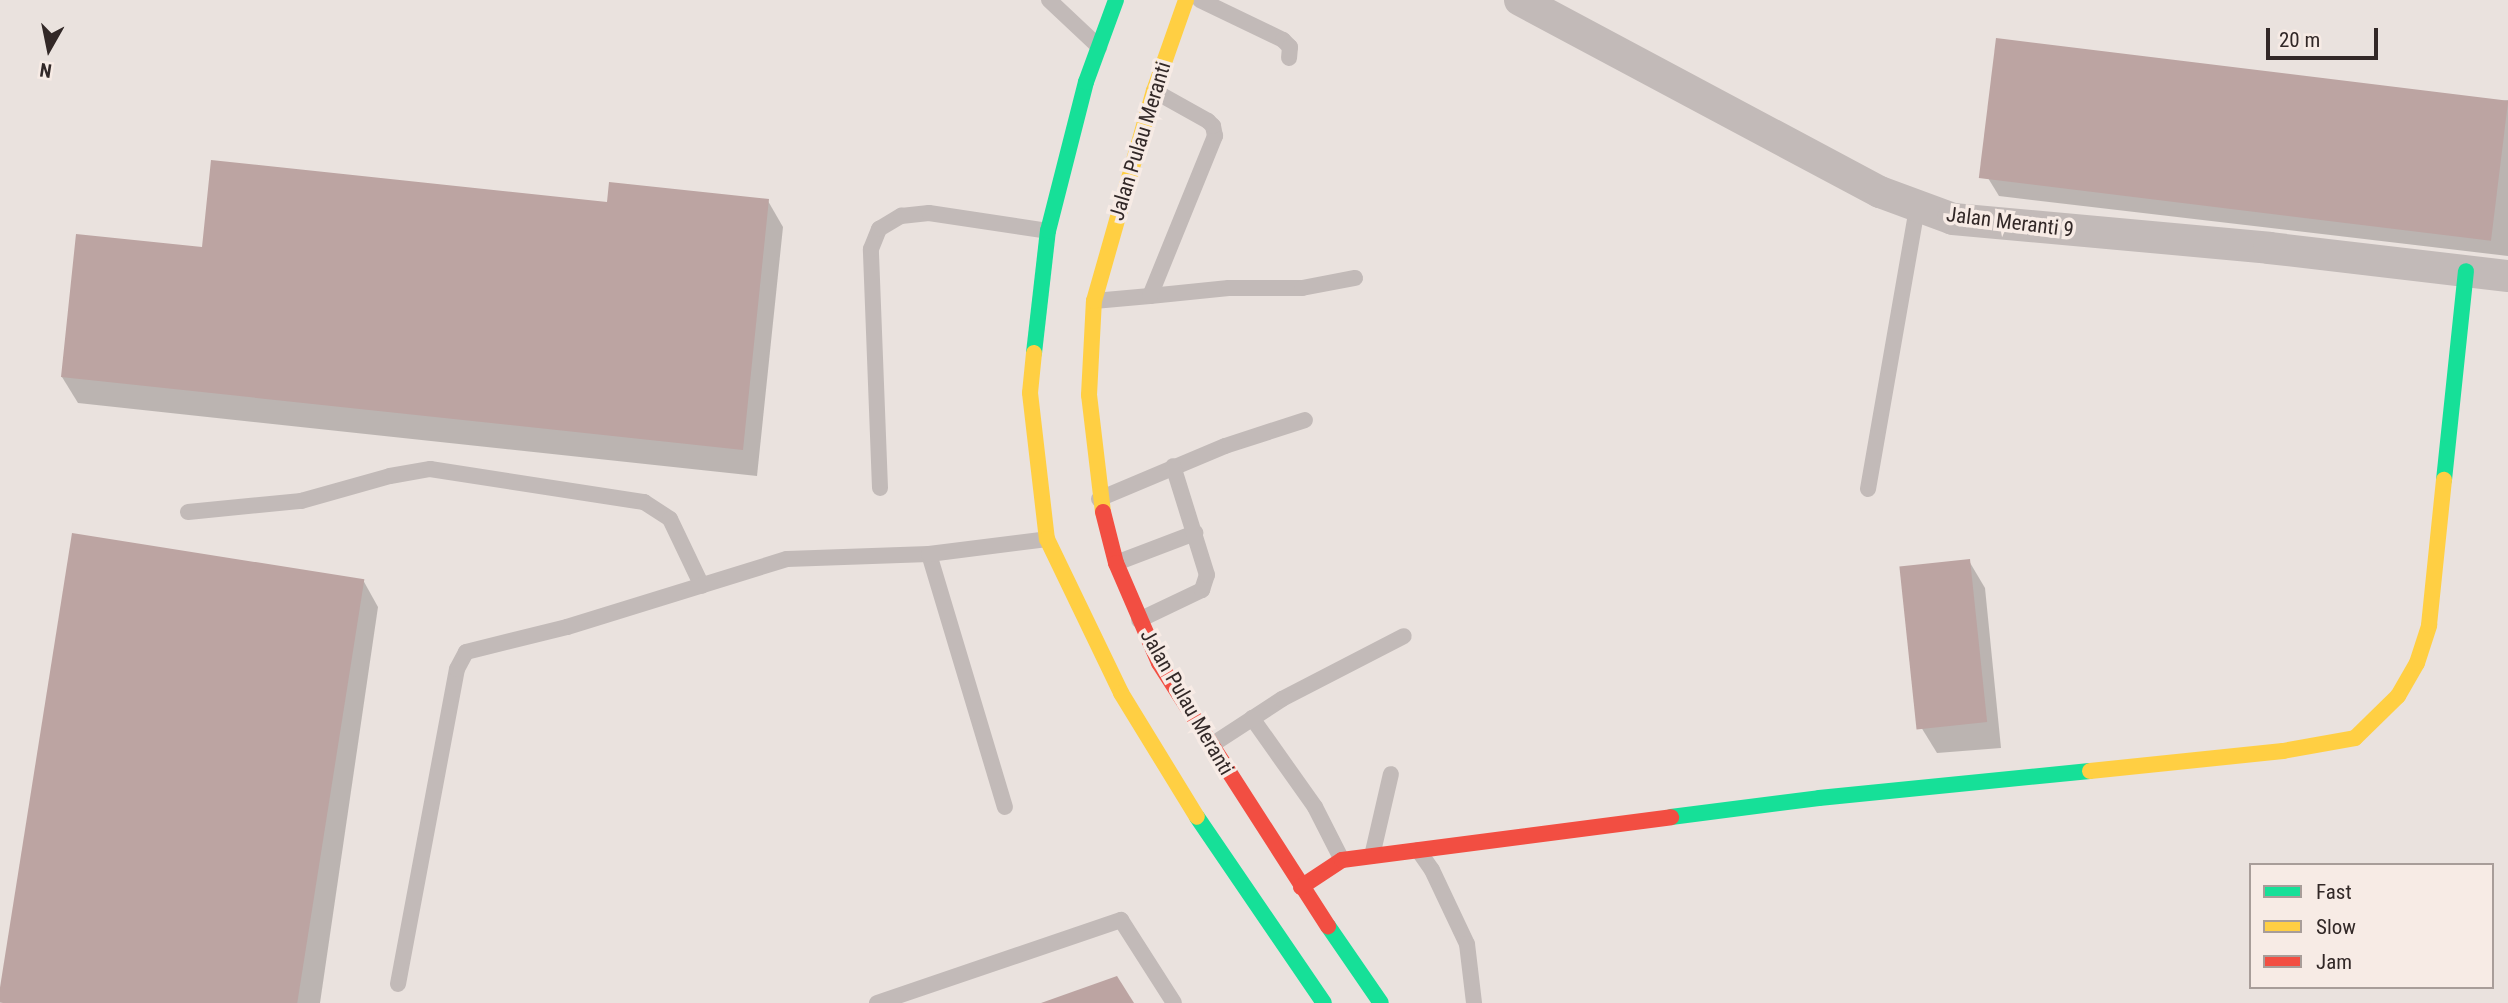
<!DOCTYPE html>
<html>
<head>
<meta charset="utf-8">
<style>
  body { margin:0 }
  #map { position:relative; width:2508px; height:1003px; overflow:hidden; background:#eae2de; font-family:"Roboto Condensed",sans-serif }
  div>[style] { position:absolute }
  .shadow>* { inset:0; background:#0003 }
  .building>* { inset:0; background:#bca4a2; transform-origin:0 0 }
  .lane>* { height:16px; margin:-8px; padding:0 8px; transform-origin:8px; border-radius:8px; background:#c2bab8 }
  .street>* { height:32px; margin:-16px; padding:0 16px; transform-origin:16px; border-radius:16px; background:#c2bab8 }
  .fast>* { height:16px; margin:-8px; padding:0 8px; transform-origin:8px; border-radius:8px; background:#16e098 }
  .slow>* { height:16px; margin:-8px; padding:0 8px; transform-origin:8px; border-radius:8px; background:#ffcf43 }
  .jam>* { height:16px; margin:-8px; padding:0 8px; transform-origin:8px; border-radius:8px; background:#f24e42 }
  span { translate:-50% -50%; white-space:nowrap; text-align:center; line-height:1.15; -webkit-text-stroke:7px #f7ebe5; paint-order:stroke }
  .street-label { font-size:21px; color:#322827 }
  .legend { position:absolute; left:2249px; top:863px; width:245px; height:126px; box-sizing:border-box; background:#f7ebe5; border:2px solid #a89d99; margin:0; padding:9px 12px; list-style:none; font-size:21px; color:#322827 }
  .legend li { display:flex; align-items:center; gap:14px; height:35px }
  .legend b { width:35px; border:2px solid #a89d99 }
  .north { position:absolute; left:14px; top:14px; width:70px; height:70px; -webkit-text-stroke:5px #f7ebe5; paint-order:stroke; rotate:189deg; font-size:19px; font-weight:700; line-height:28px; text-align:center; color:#322827 }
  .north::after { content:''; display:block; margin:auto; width:24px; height:32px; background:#322827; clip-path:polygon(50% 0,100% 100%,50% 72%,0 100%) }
  .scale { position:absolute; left:2266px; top:28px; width:112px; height:32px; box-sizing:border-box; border:4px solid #322827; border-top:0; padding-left:9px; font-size:21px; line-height:24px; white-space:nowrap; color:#322827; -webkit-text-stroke:5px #f7ebe5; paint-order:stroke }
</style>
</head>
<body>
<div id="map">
  <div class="shadow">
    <i style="clip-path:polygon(2508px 100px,2508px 256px,1999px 196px,1988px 178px)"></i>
    <i style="clip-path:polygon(768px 201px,783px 227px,757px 476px,78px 403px,62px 377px,204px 249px,608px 204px)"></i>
    <i style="clip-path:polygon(1969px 561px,1985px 588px,2001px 748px,1937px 753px,1921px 727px)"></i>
    <i style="clip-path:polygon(363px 580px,378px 607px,320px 1003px,4px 1003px)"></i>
  </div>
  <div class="building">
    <i style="left:1996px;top:38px;width:516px;height:141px;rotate:7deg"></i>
    <i style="clip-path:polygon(211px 160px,607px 202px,609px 182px,769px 199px,743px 450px,61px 377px,76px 234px,202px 247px)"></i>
    <i style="left:72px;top:533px;width:296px;height:475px;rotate:9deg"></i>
    <i style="left:1970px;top:559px;width:164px;height:71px;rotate:84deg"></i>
    <i style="clip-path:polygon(1117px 976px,1134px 1003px,1041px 1003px)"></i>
  </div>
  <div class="lane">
    <i style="left:1049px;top:0;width:69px;rotate:43.2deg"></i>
    <i style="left:1200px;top:0;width:92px;rotate:25.7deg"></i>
    <i style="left:1283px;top:40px;width:10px;rotate:45deg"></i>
    <i style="left:1290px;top:47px;width:11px;rotate:95deg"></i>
    <i style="left:1150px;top:296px;width:79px;rotate:-5.8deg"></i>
    <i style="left:1229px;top:288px;width:73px"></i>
    <i style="left:1302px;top:288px;width:54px;rotate:-10.7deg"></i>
    <i style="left:1094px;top:301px;width:56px;rotate:-5.1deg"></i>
    <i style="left:1150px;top:296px;width:173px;rotate:-67.9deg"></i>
    <i style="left:1215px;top:136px;width:10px;rotate:-101deg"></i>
    <i style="left:1213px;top:126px;width:7px;rotate:-135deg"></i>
    <i style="left:1208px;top:121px;width:62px;rotate:-150.9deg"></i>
    <i style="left:880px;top:488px;width:239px;rotate:-92.2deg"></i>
    <i style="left:871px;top:249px;width:22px;rotate:-68deg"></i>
    <i style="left:879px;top:229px;width:26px;rotate:-31deg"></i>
    <i style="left:901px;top:216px;width:28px;rotate:-6deg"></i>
    <i style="left:929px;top:213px;width:120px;rotate:8.6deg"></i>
    <i style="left:1868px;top:489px;width:285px;rotate:-80.1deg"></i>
    <i style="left:1099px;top:499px;width:137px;rotate:-22.8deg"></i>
    <i style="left:1225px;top:446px;width:84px;rotate:-18deg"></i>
    <i style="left:188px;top:512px;width:114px;rotate:-5.6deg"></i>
    <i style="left:301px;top:501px;width:92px;rotate:-15.7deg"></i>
    <i style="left:390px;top:476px;width:41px;rotate:-9.9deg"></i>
    <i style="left:430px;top:469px;width:217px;rotate:8.8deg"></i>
    <i style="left:644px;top:502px;width:31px;rotate:33deg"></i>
    <i style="left:670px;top:519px;width:74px;rotate:64.5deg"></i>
    <i style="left:929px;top:554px;width:264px;rotate:73.3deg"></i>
    <i style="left:1116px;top:563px;width:85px;rotate:-20.8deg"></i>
    <i style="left:1139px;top:620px;width:70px;rotate:-25.5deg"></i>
    <i style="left:1202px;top:590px;width:16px;rotate:-72deg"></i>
    <i style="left:1207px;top:575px;width:114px;rotate:-107.3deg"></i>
    <i style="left:1252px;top:718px;width:109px;rotate:54.7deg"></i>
    <i style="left:1315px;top:807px;width:59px;rotate:63deg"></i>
    <i style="left:1210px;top:746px;width:86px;rotate:-33.1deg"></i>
    <i style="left:1282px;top:699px;width:137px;rotate:-27.3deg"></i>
    <i style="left:1418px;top:850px;width:24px;rotate:55deg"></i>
    <i style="left:1432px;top:870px;width:82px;rotate:64.7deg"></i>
    <i style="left:1467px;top:944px;width:59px;rotate:83.2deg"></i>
    <i style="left:1372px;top:856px;width:84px;rotate:-77deg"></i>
    <i style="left:398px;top:984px;width:320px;rotate:-79.4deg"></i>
    <i style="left:457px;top:669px;width:19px;rotate:-62deg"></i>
    <i style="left:466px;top:652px;width:104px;rotate:-13.9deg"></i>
    <i style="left:567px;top:627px;width:230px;rotate:-17.2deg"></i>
    <i style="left:787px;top:559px;width:142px;rotate:-2deg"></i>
    <i style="left:929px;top:554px;width:119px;rotate:-7.2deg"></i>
    <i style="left:877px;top:1003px;width:258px;rotate:-18.8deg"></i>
    <i style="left:1121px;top:920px;width:98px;rotate:57.4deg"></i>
  </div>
  <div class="street">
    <i style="left:1520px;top:0;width:408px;rotate:28.1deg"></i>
    <i style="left:1880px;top:192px;width:78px;rotate:20.3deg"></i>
    <i style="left:1953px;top:219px;width:317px;rotate:5.2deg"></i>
    <i style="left:2269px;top:248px;width:241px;rotate:6.7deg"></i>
  </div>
  <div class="fast">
    <i style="left:1034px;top:353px;width:123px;rotate:-83.5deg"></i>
    <i style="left:1048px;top:231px;width:154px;rotate:-75.7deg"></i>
    <i style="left:1086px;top:82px;width:87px;rotate:-69.9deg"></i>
    <i style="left:2444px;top:480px;width:210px;rotate:-84deg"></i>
    <i style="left:1197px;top:817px;width:225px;rotate:55.7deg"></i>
    <i style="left:1671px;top:817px;width:149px;rotate:-7.3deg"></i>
    <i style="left:1819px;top:798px;width:272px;rotate:-5.7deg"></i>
    <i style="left:1328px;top:926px;width:93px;rotate:55.5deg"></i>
  </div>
  <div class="slow">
    <i style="left:1034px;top:353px;width:40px;rotate:95.7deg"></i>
    <i style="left:1030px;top:393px;width:147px;rotate:83.4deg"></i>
    <i style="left:1047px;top:539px;width:171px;rotate:64.3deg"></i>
    <i style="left:1121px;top:693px;width:145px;rotate:58.5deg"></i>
    <i style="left:1103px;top:512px;width:118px;rotate:-96.8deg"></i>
    <i style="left:1089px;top:395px;width:94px;rotate:-87deg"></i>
    <i style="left:1094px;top:301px;width:218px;rotate:-74.1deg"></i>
    <i style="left:1154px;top:91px;width:96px;rotate:-70.6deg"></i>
    <i style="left:2090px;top:771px;width:194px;rotate:-5.9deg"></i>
    <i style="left:2283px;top:751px;width:73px;rotate:-10.2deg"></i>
    <i style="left:2355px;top:738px;width:60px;rotate:-44.3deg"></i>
    <i style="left:2398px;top:696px;width:38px;rotate:-60deg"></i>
    <i style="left:2417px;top:663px;width:40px;rotate:-72deg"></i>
    <i style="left:2429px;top:625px;width:146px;rotate:-84.1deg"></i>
  </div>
  <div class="jam">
    <i style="left:1103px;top:512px;width:53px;rotate:75.7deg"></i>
    <i style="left:1116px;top:563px;width:109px;rotate:66.7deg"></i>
    <i style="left:1159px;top:663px;width:313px;rotate:57.3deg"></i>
    <i style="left:1301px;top:887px;width:49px;rotate:-33.4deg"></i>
    <i style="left:1342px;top:860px;width:332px;rotate:-7.4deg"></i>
  </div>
  <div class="street-label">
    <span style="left:1140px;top:141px;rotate:-73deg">Jalan Pulau Meranti</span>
    <span style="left:2010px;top:222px;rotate:7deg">Jalan Meranti 9</span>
    <span style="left:1187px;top:702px;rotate:60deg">Jalan Pulau Meranti</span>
  </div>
  <ul class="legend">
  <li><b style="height:9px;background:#16e098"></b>Fast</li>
  <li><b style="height:9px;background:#ffcf43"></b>Slow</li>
  <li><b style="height:9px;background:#f24e42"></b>Jam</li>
  </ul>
  <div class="north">N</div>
  <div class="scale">20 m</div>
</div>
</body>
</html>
